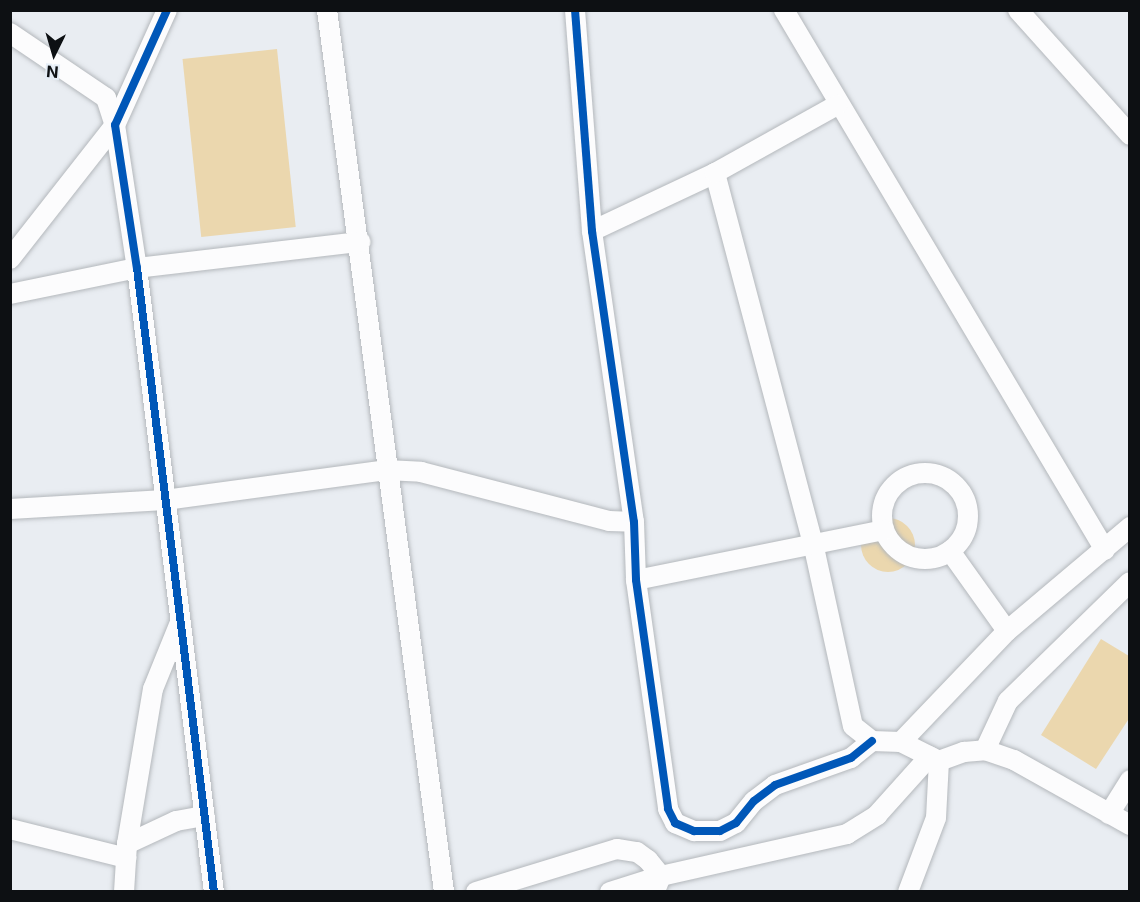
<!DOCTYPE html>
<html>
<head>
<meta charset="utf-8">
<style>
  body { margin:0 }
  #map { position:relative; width:1140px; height:902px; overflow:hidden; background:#e9edf2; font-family:Inter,sans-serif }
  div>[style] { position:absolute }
  .green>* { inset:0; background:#ebd7ae; transform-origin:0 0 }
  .round { border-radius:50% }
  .roads { filter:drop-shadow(0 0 2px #b4b8bc) drop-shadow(0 0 2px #b4b8bc) }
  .minor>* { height:20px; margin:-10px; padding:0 10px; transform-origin:10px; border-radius:10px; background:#fcfcfd }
  .minor>.ring { margin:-10px; padding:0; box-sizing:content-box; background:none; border:20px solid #fcfcfd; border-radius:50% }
  .cycleway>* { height:8px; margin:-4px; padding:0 4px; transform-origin:4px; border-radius:4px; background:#0057b8 }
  span { translate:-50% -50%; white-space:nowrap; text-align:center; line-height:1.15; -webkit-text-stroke:4.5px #e5edf6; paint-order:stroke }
  .frame { position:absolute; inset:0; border:12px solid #0d1013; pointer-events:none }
  .north { position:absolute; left:24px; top:24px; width:60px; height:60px; -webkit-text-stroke:4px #e5edf6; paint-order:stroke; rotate:185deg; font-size:16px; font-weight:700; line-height:24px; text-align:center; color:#0d1013 }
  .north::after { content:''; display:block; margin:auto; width:21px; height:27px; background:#0d1013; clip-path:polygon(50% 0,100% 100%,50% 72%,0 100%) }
</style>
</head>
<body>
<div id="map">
  <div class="green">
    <i style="left:277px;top:49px;width:179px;height:95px;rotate:84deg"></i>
    <i class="round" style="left:861px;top:518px;width:54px;height:54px"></i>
    <i style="clip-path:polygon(1101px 639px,1129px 656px,1130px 717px,1096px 769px,1041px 735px)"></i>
  </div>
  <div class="roads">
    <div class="minor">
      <i style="left:167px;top:10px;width:126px;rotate:114.3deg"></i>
      <i style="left:115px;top:125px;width:145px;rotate:81.3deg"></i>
      <i style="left:137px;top:268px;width:629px;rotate:82.97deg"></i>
      <i style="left:327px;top:10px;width:890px;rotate:82.44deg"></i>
      <i style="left:575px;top:10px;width:222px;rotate:85.6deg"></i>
      <i style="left:592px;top:231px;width:294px;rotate:81.8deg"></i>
      <i style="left:634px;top:522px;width:58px;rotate:88deg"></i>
      <i style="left:636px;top:580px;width:231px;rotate:82deg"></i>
      <i style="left:668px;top:809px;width:16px;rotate:63deg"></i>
      <i style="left:675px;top:823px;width:21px;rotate:23deg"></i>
      <i style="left:694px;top:831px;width:26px"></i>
      <i style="left:720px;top:831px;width:18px;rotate:-27deg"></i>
      <i style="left:736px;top:823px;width:28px;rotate:-51deg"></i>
      <i style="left:754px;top:801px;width:26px;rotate:-37deg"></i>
      <i style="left:775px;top:785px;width:81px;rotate:-19.6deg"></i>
      <i style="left:851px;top:758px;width:27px;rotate:-39deg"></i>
      <i style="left:784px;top:10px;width:628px;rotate:59.27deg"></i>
      <i style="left:1018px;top:10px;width:168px;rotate:48.1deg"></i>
      <i style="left:10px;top:33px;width:116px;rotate:34.1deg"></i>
      <i style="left:106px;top:98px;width:28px;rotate:72deg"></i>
      <i style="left:115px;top:125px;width:170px;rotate:128.1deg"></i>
      <i style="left:715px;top:173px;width:383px;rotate:75.2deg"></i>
      <i style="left:813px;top:543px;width:187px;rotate:77.7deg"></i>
      <i style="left:853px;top:726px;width:24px;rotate:38deg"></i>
      <i style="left:872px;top:741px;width:29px;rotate:2deg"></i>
      <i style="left:901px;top:742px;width:42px;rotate:26.6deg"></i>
      <i style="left:592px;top:231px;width:136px;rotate:-25.2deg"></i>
      <i style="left:715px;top:173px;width:140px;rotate:-29.1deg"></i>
      <i style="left:10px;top:294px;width:130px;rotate:-11.6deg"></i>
      <i style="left:137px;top:268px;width:225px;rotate:-6.7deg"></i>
      <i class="ring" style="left:882px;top:473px;width:66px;height:66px"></i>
      <i style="left:10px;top:509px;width:155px;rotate:-3.3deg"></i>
      <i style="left:165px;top:500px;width:223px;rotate:-7.7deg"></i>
      <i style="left:386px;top:470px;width:35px;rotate:3deg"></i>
      <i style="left:421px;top:472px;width:194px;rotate:14.6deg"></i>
      <i style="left:609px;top:521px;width:25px;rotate:2deg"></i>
      <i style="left:950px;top:551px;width:98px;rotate:54.5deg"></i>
      <i style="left:636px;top:580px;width:253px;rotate:-11.4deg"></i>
      <i style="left:901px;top:742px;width:153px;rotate:-46.3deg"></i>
      <i style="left:1007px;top:631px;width:161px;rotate:-40.2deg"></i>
      <i style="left:985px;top:750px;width:54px;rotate:-64.9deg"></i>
      <i style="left:1008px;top:701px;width:170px;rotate:-44.3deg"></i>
      <i style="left:1109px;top:814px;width:40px;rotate:-58deg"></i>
      <i style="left:10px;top:829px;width:120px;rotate:14deg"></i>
      <i style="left:127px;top:844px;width:54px;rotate:-25.1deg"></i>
      <i style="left:176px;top:821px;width:29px;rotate:-10deg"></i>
      <i style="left:124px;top:892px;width:48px;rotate:-86.4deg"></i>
      <i style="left:127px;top:844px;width:157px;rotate:-80.5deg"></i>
      <i style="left:153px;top:689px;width:69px;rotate:-67.9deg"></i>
      <i style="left:476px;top:892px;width:147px;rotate:-17deg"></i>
      <i style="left:617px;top:849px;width:20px;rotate:9deg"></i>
      <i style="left:637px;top:852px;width:14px;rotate:36deg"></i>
      <i style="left:648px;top:860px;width:21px;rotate:51deg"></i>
      <i style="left:661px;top:876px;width:11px;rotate:112deg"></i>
      <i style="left:610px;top:892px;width:53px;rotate:-17.4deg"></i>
      <i style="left:661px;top:876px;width:191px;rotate:-12.7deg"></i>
      <i style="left:847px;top:834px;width:36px;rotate:-32deg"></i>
      <i style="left:877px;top:815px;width:79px;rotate:-48.1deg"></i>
      <i style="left:908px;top:892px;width:79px;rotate:-69.3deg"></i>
      <i style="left:936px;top:818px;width:57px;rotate:-87deg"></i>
      <i style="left:939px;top:761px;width:27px;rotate:-20deg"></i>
      <i style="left:964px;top:752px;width:21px;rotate:-5deg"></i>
      <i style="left:985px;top:750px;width:31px;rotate:19deg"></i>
      <i style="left:1014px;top:760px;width:133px;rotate:29.3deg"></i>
    </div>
  </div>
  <div class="cycleway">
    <i style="left:167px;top:10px;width:126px;rotate:114.3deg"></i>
    <i style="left:115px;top:125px;width:145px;rotate:81.3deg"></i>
    <i style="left:137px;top:268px;width:629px;rotate:82.97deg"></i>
    <i style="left:575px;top:10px;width:222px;rotate:85.6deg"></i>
    <i style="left:592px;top:231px;width:294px;rotate:81.8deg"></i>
    <i style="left:634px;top:522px;width:58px;rotate:88deg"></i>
    <i style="left:636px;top:580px;width:231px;rotate:82deg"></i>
    <i style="left:668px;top:809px;width:16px;rotate:63deg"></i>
    <i style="left:675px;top:823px;width:21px;rotate:23deg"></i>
    <i style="left:694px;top:831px;width:26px"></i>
    <i style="left:720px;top:831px;width:18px;rotate:-27deg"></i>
    <i style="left:736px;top:823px;width:28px;rotate:-51deg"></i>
    <i style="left:754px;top:801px;width:26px;rotate:-37deg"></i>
    <i style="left:775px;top:785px;width:81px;rotate:-19.6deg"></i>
    <i style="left:851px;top:758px;width:27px;rotate:-39deg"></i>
  </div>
  <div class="frame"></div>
  <div class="north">N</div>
</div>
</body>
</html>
